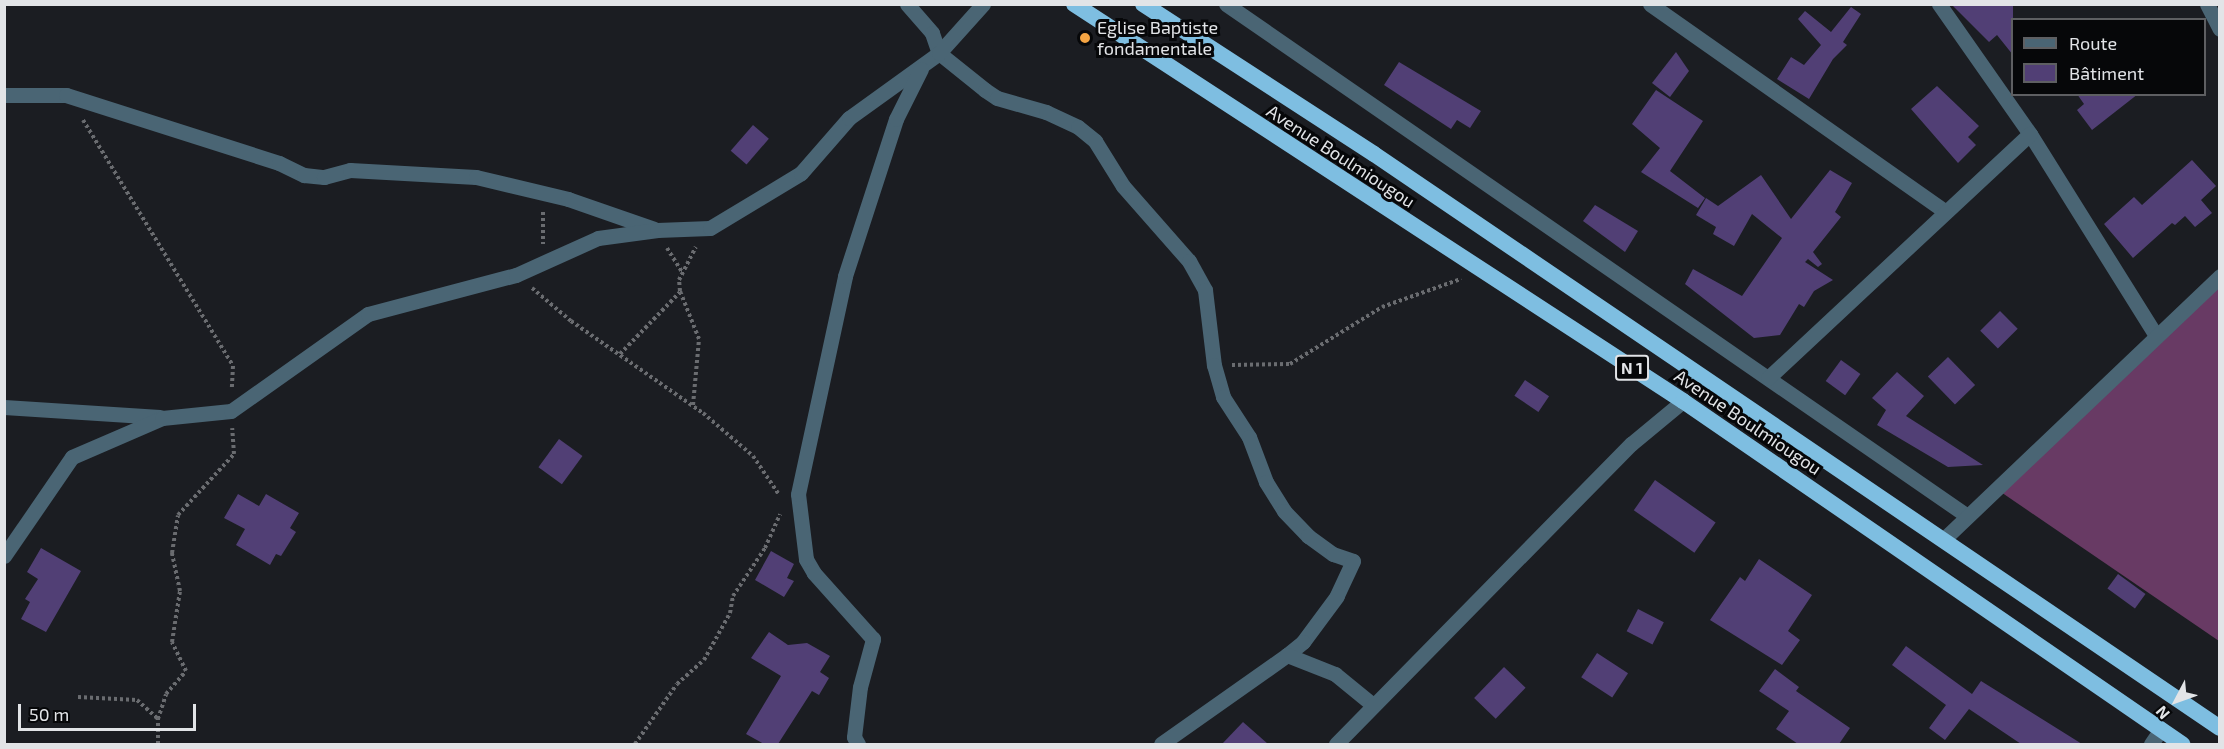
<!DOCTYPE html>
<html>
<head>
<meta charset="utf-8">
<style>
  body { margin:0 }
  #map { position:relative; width:2224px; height:749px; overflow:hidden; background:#1b1d22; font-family:"Exo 2",sans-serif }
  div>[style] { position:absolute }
  .forest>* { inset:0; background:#683a64 }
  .building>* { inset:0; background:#513f75; transform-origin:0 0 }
  .path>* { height:4px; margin-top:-2px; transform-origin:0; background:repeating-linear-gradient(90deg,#6a6c70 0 3px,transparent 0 6px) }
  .minor>* { height:15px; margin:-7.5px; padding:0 7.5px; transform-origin:7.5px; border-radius:7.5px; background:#4a6574 }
  .trunk>* { height:16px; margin:-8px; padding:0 8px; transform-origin:8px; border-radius:8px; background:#7ebee1 }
  .dots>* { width:16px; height:16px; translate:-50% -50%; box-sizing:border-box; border:3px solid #060709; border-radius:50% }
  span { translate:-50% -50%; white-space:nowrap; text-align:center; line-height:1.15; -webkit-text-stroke:6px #060709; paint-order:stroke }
  .shield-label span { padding:2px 4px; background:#060709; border:2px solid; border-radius:4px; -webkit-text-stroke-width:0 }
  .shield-label { font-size:16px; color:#e2e4e7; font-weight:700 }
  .poi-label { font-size:18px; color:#e2e4e7 }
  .left { translate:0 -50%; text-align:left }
  .street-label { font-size:18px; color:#e2e4e7 }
  .frame { position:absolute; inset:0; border:6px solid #e2e4e7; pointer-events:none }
  .legend { position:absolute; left:2011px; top:18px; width:195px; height:78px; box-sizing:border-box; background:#060709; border:2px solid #5e5f62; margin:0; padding:8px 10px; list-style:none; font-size:18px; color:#e2e4e7 }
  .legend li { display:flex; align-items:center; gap:12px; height:30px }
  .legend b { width:30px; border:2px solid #5e5f62 }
  .north { position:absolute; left:2146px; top:671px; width:60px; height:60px; -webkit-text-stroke:4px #060709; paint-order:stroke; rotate:229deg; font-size:16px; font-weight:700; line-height:24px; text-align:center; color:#e2e4e7 }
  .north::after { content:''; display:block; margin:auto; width:21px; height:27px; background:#e2e4e7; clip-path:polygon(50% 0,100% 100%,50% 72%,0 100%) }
  .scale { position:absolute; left:18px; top:704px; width:178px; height:27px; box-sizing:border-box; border:3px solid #e2e4e7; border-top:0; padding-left:8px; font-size:18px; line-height:21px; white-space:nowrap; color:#e2e4e7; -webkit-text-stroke:4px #060709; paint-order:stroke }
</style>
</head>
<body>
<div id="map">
  <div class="forest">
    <i style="clip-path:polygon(2219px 276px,2219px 641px,1995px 488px)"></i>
  </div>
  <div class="building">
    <i style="clip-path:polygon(1951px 4px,2013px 4px,2013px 55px,1997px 35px,1989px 42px)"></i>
    <i style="clip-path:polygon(1851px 7px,1861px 14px,1843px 42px,1847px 45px,1833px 59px,1809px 99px,1777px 79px,1791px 57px,1804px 65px,1821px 45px,1798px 19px,1805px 11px,1831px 32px)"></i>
    <i style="clip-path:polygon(1676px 52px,1689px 71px,1670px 97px,1652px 83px)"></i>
    <i style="clip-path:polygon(1399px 62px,1481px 111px,1470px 128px,1457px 120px,1451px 129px,1384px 85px)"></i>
    <i style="clip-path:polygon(1937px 86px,1979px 126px,1968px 137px,1976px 145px,1958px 163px,1911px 109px)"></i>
    <i style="clip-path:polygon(1656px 90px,1703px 121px,1670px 171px,1705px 198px,1698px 208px,1641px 172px,1660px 148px,1632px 124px)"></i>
    <i style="clip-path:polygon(2077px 94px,2138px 94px,2092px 130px,2077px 110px,2084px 104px)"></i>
    <i style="left:753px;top:125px;width:21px;height:34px;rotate:41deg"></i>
    <i style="clip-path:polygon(2192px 160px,2216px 186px,2201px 200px,2212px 213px,2195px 227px,2185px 216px,2175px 225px,2172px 223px,2133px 258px,2104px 224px,2134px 197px,2142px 205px)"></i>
    <i style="clip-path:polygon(1830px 170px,1852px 183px,1835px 212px,1841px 217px,1813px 252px,1822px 264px,1818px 267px,1808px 259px,1805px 262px,1833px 280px,1814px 291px,1804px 307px,1799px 304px,1780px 335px,1754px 338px,1685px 284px,1693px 269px,1742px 296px,1782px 238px,1752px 214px,1734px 246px,1713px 234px,1716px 227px,1696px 215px,1706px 198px,1718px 206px,1761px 175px,1791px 219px)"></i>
    <i style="clip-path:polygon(1595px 205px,1638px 231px,1625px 252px,1583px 221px)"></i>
    <i style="left:2000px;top:311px;width:25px;height:28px;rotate:45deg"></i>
    <i style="left:1948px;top:357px;width:39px;height:28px;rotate:46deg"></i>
    <i style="left:1841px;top:360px;width:24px;height:26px;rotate:36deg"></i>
    <i style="clip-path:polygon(1897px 372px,1924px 396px,1906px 416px,1983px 465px,1948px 467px,1877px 425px,1886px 410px,1872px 398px)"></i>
    <i style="left:1525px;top:380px;width:29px;height:19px;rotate:34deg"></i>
    <i style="left:559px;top:439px;width:29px;height:35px;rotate:36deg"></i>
    <i style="left:1655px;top:480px;width:74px;height:37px;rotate:35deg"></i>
    <i style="clip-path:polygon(238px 494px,259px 506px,266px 494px,299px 513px,290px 528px,296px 532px,281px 556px,276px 554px,270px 565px,236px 545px,245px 529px,224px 518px)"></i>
    <i style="clip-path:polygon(41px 548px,81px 571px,46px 632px,21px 619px,30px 602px,25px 599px,38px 579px,27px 572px)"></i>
    <i style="clip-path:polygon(771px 551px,794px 564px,787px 578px,794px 581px,784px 597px,755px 580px)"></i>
    <i style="clip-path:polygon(1759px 559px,1812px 595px,1788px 631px,1800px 640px,1782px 665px,1710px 620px,1740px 577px,1745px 581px)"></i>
    <i style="left:2118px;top:574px;width:34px;height:18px;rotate:36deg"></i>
    <i style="left:1638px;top:609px;width:29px;height:25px;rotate:27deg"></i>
    <i style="clip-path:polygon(769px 632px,788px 645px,807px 643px,830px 656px,820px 672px,829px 678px,819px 695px,812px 691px,778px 744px,764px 744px,746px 734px,781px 676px,751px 658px)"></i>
    <i style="clip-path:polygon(1906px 646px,1972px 694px,1981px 681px,2082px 744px,2021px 744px,1969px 709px,1945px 740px,1929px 728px,1946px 705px,1892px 665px)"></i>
    <i style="left:1597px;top:653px;width:37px;height:29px;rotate:33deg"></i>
    <i style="left:1504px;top:667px;width:30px;height:43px;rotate:44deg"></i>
    <i style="clip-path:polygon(1775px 669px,1799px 687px,1796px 691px,1850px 728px,1839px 744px,1798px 744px,1776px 729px,1789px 711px,1759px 691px)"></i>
    <i style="clip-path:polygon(1243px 722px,1268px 744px,1222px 744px)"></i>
  </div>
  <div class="path">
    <i style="left:83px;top:120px;width:288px;rotate:58.6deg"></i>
    <i style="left:233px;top:366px;width:22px;rotate:93deg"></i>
    <i style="left:543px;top:212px;width:32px;rotate:90deg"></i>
    <i style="left:667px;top:248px;width:28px;rotate:58deg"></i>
    <i style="left:532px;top:288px;width:51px;rotate:40.2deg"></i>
    <i style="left:571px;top:321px;width:161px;rotate:34.9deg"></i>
    <i style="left:703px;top:413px;width:66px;rotate:40.7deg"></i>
    <i style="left:753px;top:456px;width:45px;rotate:56deg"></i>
    <i style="left:620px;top:354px;width:86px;rotate:-45.9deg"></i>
    <i style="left:1232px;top:365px;width:58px;rotate:-1deg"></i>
    <i style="left:1290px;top:364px;width:108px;rotate:-31.8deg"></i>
    <i style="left:1382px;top:307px;width:84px;rotate:-19.5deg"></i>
    <i style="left:693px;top:405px;width:66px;rotate:-84.8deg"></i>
    <i style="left:699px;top:339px;width:52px;rotate:-111.6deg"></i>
    <i style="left:680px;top:291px;width:11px;rotate:-95deg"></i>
    <i style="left:679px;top:280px;width:37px;rotate:-63deg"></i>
    <i style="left:78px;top:697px;width:59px;rotate:2.9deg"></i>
    <i style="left:137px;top:700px;width:28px;rotate:42deg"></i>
    <i style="left:158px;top:744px;width:25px;rotate:-90deg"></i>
    <i style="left:158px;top:719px;width:26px;rotate:-72deg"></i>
    <i style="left:166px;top:694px;width:30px;rotate:-49deg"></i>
    <i style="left:186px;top:671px;width:32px;rotate:-116deg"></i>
    <i style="left:172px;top:642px;width:52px;rotate:-81.1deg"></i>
    <i style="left:180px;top:591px;width:39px;rotate:-102deg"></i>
    <i style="left:172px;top:553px;width:38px;rotate:-81deg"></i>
    <i style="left:178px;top:515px;width:83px;rotate:-47.4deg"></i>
    <i style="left:234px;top:454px;width:26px;rotate:-94deg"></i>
    <i style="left:635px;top:744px;width:73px;rotate:-55deg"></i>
    <i style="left:677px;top:684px;width:36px;rotate:-42deg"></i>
    <i style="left:704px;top:660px;width:54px;rotate:-61deg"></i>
    <i style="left:730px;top:613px;width:17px;rotate:-80deg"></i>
    <i style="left:733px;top:596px;width:58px;rotate:-56.3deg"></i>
    <i style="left:765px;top:548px;width:37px;rotate:-66deg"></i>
  </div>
  <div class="minor">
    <i style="left:907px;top:4px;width:38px;rotate:49deg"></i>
    <i style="left:932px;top:33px;width:21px;rotate:71deg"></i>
    <i style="left:939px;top:53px;width:59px;rotate:38.8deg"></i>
    <i style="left:985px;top:90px;width:14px;rotate:34deg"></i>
    <i style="left:997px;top:98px;width:51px;rotate:15.9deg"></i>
    <i style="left:1046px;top:112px;width:35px;rotate:25deg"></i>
    <i style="left:1078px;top:127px;width:22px;rotate:39deg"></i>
    <i style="left:1095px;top:141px;width:53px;rotate:58.1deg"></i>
    <i style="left:1123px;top:186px;width:100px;rotate:48.7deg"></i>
    <i style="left:1189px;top:261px;width:33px;rotate:61deg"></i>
    <i style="left:1205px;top:290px;width:76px;rotate:83.2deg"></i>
    <i style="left:1214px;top:365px;width:33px;rotate:74deg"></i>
    <i style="left:1223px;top:397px;width:48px;rotate:57deg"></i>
    <i style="left:1249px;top:437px;width:48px;rotate:69.3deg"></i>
    <i style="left:1266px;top:482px;width:34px;rotate:58deg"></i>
    <i style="left:1284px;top:511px;width:35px;rotate:46deg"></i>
    <i style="left:1308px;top:536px;width:31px;rotate:36deg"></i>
    <i style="left:1333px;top:554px;width:21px;rotate:19deg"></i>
    <i style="left:1353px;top:561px;width:38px;rotate:115deg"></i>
    <i style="left:1337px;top:596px;width:57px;rotate:126.5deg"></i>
    <i style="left:1303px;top:642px;width:21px;rotate:141deg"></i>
    <i style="left:1226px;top:4px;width:899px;rotate:34.63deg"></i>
    <i style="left:1650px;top:4px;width:358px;rotate:35.1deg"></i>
    <i style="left:1939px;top:4px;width:159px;rotate:55deg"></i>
    <i style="left:2030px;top:134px;width:238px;rotate:58deg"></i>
    <i style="left:2207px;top:4px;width:28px;rotate:63deg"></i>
    <i style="left:4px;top:95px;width:62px"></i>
    <i style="left:66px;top:95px;width:224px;rotate:17.7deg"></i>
    <i style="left:279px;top:163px;width:28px;rotate:26deg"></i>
    <i style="left:304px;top:175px;width:20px;rotate:6deg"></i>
    <i style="left:324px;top:177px;width:27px;rotate:-15deg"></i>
    <i style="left:350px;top:170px;width:126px;rotate:3.2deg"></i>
    <i style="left:476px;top:177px;width:95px;rotate:13.4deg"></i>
    <i style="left:568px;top:199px;width:91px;rotate:19.2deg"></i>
    <i style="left:1768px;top:378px;width:358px;rotate:-43deg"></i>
    <i style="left:4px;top:407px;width:156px;rotate:3.7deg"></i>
    <i style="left:1945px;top:538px;width:380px;rotate:-43.6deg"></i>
    <i style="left:4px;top:556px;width:120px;rotate:-55.5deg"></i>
    <i style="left:72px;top:457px;width:98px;rotate:-23.4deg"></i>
    <i style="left:162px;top:418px;width:69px;rotate:-5.8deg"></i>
    <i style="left:231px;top:411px;width:168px;rotate:-35.3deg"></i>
    <i style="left:368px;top:314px;width:153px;rotate:-14.8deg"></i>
    <i style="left:516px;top:275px;width:90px;rotate:-24.3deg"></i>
    <i style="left:598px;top:238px;width:60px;rotate:-7.7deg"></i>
    <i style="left:657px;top:230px;width:53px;rotate:-2.2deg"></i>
    <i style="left:710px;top:228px;width:106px;rotate:-31.1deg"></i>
    <i style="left:801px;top:173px;width:73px;rotate:-48.9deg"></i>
    <i style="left:849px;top:118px;width:111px;rotate:-35.8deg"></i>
    <i style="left:939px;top:53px;width:66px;rotate:-48.1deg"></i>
    <i style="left:858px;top:744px;width:8px;rotate:-120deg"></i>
    <i style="left:854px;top:737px;width:50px;rotate:-83.2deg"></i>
    <i style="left:860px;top:687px;width:50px;rotate:-74.8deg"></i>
    <i style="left:873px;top:639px;width:89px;rotate:-131.8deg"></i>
    <i style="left:814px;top:573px;width:16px;rotate:-120deg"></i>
    <i style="left:806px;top:559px;width:65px;rotate:-97deg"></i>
    <i style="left:798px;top:494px;width:223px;rotate:-77.8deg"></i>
    <i style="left:845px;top:276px;width:165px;rotate:-72deg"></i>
    <i style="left:896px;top:119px;width:56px;rotate:-63.4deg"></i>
    <i style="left:1161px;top:744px;width:154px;rotate:-35.2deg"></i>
    <i style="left:1287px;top:655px;width:52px;rotate:21.6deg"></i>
    <i style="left:1335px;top:674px;width:49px;rotate:39.2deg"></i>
    <i style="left:1336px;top:744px;width:421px;rotate:-45.5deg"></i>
    <i style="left:1631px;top:444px;width:67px;rotate:-39.6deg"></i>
    <i style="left:2151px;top:744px;width:18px;rotate:-56deg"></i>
  </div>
  <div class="trunk">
    <i style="left:1074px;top:4px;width:727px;rotate:33.1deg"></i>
    <i style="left:1683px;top:401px;width:606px;rotate:34.5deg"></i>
    <i style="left:1143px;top:4px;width:275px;rotate:33deg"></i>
    <i style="left:1374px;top:154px;width:1022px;rotate:34.16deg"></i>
  </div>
  <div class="dots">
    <i style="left:1085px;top:38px;background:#f4a443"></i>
  </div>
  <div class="shield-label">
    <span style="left:1632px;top:368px">N 1</span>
  </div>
  <div class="poi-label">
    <span class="left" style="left:1097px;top:38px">Eglise Baptiste<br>fondamentale</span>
  </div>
  <div class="street-label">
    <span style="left:1341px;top:156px;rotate:33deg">Avenue Boulmiougou</span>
    <span style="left:1748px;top:422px;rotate:34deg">Avenue Boulmiougou</span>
  </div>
  <div class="frame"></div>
  <ul class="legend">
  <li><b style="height:8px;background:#4a6574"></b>Route</li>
  <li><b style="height:16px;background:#513f75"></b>Bâtiment</li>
  </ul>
  <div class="north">N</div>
  <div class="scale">50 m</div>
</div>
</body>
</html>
